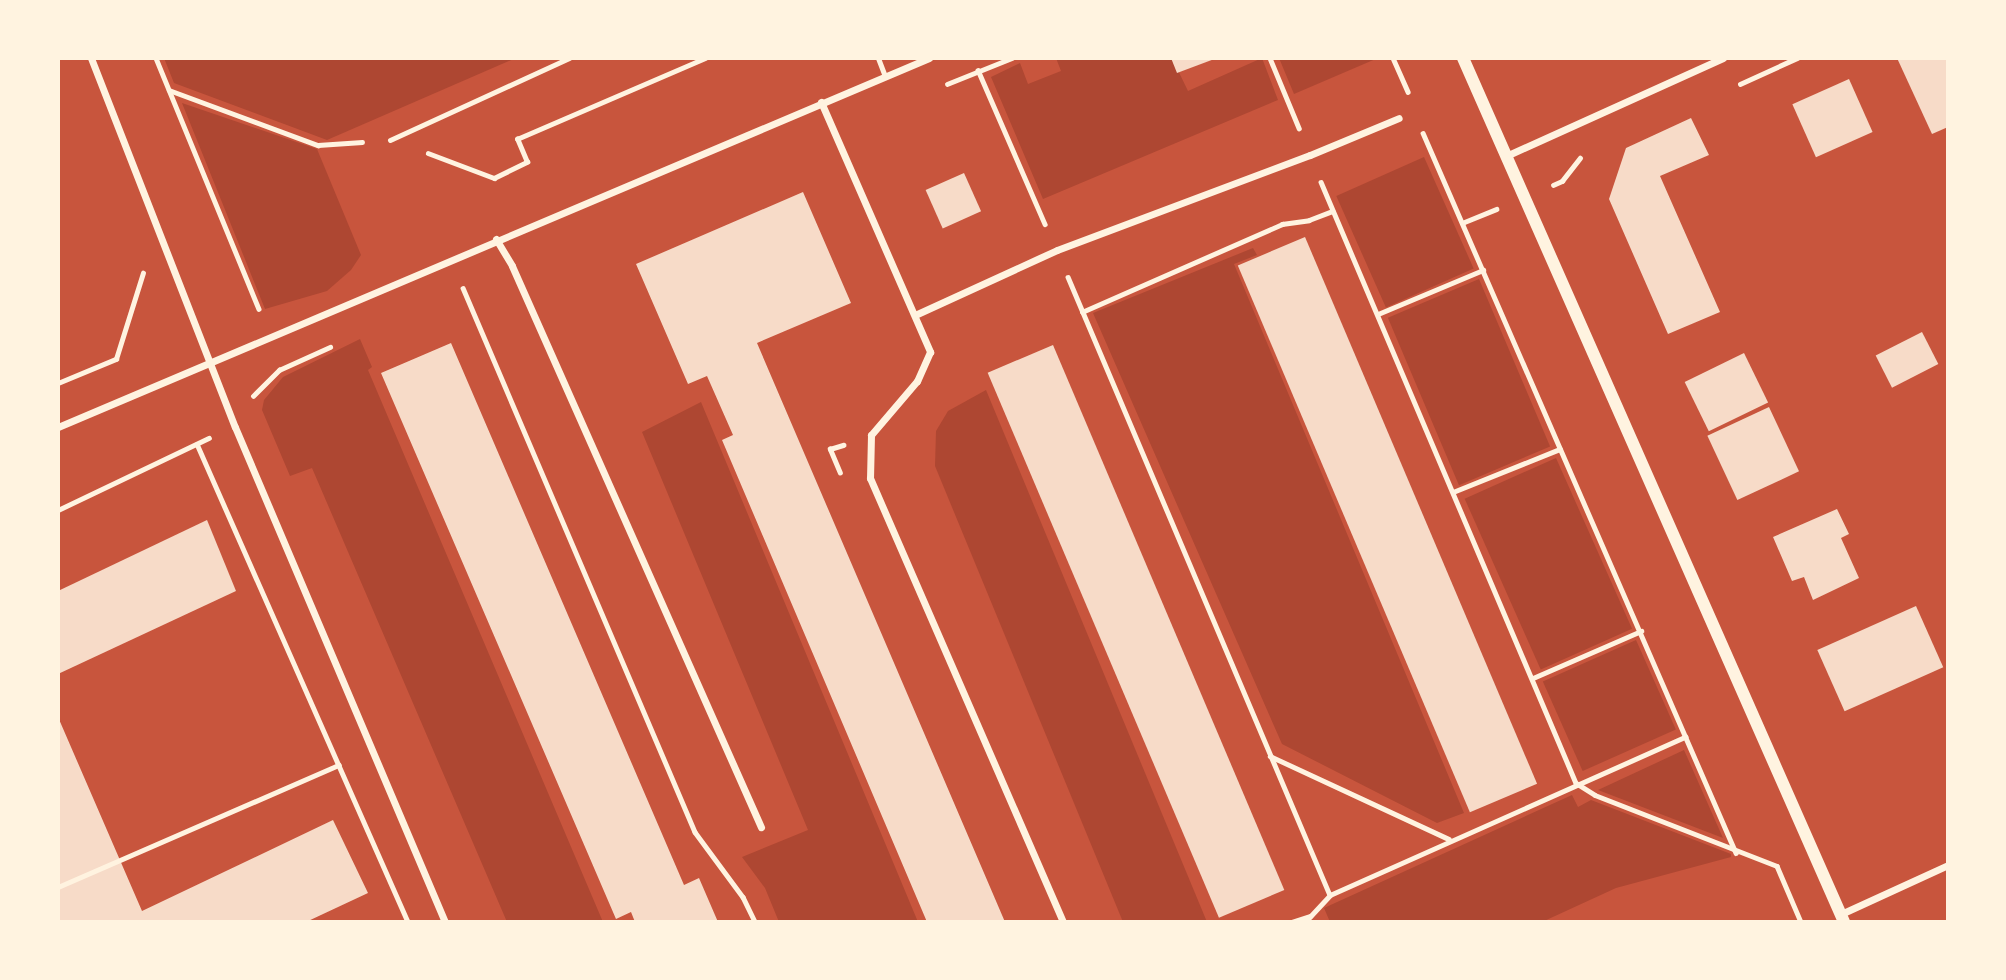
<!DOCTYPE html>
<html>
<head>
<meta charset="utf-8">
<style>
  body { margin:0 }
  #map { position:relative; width:2006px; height:980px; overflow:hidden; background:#c8553d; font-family:"Sofia Sans Condensed",sans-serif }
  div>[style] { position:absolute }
  .green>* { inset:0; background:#ae4732; transform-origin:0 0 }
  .building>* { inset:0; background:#f7dbc8; transform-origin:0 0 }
  .path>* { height:4.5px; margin:-2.25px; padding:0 2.25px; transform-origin:2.25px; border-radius:2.25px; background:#fff3e0 }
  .service>* { height:5px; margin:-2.5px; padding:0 2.5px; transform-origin:2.5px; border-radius:2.5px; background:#fff3e0 }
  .minor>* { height:7px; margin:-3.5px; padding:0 3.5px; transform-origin:3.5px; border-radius:3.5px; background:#fff3e0 }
  .tertiary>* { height:12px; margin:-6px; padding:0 6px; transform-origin:6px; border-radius:6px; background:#fff3e0 }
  span { translate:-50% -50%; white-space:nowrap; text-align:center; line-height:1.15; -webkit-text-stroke:7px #fff3e0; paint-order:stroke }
  .frame { position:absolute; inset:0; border:60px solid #fff3e0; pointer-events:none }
</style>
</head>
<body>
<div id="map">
  <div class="green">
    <i style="clip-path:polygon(164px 58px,516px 58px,327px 140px,174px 83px)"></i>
    <i style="clip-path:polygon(1056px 58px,1172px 58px,1188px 91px,1262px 58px,1278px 100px,1043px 199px,991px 77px,1020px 63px,1028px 84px,1061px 71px)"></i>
    <i style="clip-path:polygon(1279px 58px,1378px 58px,1294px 94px)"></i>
    <i style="clip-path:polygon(182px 103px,317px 149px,361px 255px,351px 270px,327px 291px,265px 309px)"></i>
    <i style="left:1424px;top:157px;width:122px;height:96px;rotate:66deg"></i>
    <i style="clip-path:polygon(1253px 248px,1257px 255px,1234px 264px,1464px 813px,1437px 823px,1282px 744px,1093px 313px)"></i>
    <i style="left:1479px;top:279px;width:182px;height:99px;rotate:67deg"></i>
    <i style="clip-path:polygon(360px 339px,372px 367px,368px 370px,603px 922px,507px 922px,312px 468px,290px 476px,262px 410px,264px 400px,283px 377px)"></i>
    <i style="clip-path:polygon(986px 390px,1207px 922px,1123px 922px,935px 466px,936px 431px,948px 411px)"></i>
    <i style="clip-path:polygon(701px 402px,918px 922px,779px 922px,765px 888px,742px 857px,808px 830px,642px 432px)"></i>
    <i style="left:1556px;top:458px;width:187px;height:100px;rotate:66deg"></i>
    <i style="left:1636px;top:640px;width:98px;height:102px;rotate:66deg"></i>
    <i style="clip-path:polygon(1684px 750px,1723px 838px,1598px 790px)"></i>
    <i style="clip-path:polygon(1572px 795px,1578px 807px,1591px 800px,1731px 854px,1731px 857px,1616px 888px,1542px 922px,1330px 922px,1324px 908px)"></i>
  </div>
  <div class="building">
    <i style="clip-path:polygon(1171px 58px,1217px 58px,1177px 73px)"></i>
    <i style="clip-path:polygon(1897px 58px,1948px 58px,1948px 127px,1932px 134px)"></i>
    <i style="left:1849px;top:79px;width:58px;height:62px;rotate:66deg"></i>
    <i style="clip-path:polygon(1691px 118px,1709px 155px,1660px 176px,1720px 312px,1668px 334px,1609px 199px,1626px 148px)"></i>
    <i style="left:964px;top:173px;width:42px;height:42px;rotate:66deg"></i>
    <i style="clip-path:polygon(803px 192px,851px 303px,757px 343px,1005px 922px,927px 922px,722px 440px,733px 435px,707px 376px,688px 384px,636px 264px)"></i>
    <i style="left:1305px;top:237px;width:594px;height:73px;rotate:67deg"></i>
    <i style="left:1922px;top:332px;width:36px;height:52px;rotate:63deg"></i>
    <i style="clip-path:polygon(451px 343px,684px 885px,699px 878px,718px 922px,635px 922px,631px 912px,616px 919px,381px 373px)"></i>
    <i style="left:1053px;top:345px;width:592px;height:71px;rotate:67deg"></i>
    <i style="left:1744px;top:353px;width:55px;height:66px;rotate:64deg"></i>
    <i style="left:1769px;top:407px;width:71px;height:68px;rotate:65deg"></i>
    <i style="clip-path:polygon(1837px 509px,1849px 534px,1841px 538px,1859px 578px,1813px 600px,1804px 577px,1792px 581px,1773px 537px)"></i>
    <i style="clip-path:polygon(207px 520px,236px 591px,58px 674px,58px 591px)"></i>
    <i style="left:1916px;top:606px;width:67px;height:108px;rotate:66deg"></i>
    <i style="clip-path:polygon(58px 717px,142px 911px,333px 820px,368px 893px,306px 922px,58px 922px)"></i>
  </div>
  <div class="path">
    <i style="left:156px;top:58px;width:271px;rotate:67.7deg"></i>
    <i style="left:1270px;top:58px;width:76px;rotate:67.5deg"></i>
    <i style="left:1393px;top:58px;width:37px;rotate:66deg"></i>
    <i style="left:978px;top:70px;width:168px;rotate:66.5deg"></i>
    <i style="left:947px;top:84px;width:70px;rotate:-21.8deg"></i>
    <i style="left:1740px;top:84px;width:63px;rotate:-24.5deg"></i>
    <i style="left:169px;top:90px;width:159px;rotate:20.3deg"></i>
    <i style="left:318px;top:145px;width:44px;rotate:-3.9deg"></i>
    <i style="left:1423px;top:133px;width:785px;rotate:66.5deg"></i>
    <i style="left:428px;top:153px;width:71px;rotate:20.7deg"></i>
    <i style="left:494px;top:178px;width:37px;rotate:-26deg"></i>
    <i style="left:527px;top:162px;width:25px;rotate:-113deg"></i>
    <i style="left:517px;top:139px;width:205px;rotate:-23.3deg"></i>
    <i style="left:1321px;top:182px;width:653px;rotate:67.01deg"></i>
    <i style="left:1576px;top:783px;width:22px;rotate:32deg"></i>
    <i style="left:1595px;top:795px;width:195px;rotate:21.3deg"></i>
    <i style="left:1777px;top:866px;width:61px;rotate:66.8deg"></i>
    <i style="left:1553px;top:185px;width:10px;rotate:-24deg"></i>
    <i style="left:1562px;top:181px;width:29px;rotate:-52deg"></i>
    <i style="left:1462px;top:223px;width:37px;rotate:-22deg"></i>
    <i style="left:1068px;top:277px;width:671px;rotate:67.03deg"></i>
    <i style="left:463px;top:288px;width:591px;rotate:66.9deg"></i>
    <i style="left:695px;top:832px;width:81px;rotate:53.6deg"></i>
    <i style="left:743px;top:897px;width:28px;rotate:64deg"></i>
    <i style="left:1082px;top:312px;width:219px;rotate:-23.7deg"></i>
    <i style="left:1282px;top:224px;width:27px;rotate:-8deg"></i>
    <i style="left:1309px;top:220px;width:25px;rotate:-21deg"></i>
    <i style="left:1378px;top:314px;width:114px;rotate:-22.7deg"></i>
    <i style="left:58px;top:383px;width:63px;rotate:-22.5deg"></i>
    <i style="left:116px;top:359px;width:90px;rotate:-72.6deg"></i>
    <i style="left:253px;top:396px;width:37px;rotate:-45deg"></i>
    <i style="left:279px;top:370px;width:56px;rotate:-24.3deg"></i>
    <i style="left:197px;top:444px;width:522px;rotate:66.18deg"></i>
    <i style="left:840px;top:473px;width:26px;rotate:-113deg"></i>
    <i style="left:830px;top:449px;width:14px;rotate:-17deg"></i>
    <i style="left:1453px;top:492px;width:115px;rotate:-21.9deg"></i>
    <i style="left:58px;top:510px;width:167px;rotate:-25.5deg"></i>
    <i style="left:1533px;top:678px;width:118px;rotate:-23.5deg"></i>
    <i style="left:1270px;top:756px;width:197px;rotate:24.9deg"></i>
    <i style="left:58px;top:887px;width:306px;rotate:-23.5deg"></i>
    <i style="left:1292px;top:922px;width:19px;rotate:-18deg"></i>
    <i style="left:1305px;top:922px;width:37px;rotate:-47deg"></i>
    <i style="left:1330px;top:895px;width:389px;rotate:-24deg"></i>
  </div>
  <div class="service">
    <i style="left:878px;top:58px;width:19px;rotate:69deg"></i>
    <i style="left:390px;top:140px;width:197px;rotate:-24.6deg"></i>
  </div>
  <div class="minor">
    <i style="left:91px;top:58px;width:396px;rotate:68.7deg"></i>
    <i style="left:235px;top:427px;width:538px;rotate:67.01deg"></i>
    <i style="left:821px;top:102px;width:273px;rotate:66.4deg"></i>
    <i style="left:930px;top:352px;width:32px;rotate:114deg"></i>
    <i style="left:917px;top:381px;width:71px;rotate:130.4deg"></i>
    <i style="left:871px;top:435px;width:43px;rotate:91.3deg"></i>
    <i style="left:870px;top:478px;width:484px;rotate:66.5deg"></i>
    <i style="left:1506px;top:156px;width:238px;rotate:-24.3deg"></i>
    <i style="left:496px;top:239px;width:31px;rotate:59deg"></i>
    <i style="left:512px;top:266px;width:614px;rotate:66.07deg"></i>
    <i style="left:915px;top:315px;width:156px;rotate:-24.6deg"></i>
    <i style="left:1057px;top:250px;width:270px;rotate:-20.6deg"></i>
    <i style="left:1310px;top:155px;width:96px;rotate:-22.6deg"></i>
    <i style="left:58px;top:427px;width:946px;rotate:-22.96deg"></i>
    <i style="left:1841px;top:914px;width:118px;rotate:-24.6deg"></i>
  </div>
  <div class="tertiary">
    <i style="left:1463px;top:58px;width:944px;rotate:66.2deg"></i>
  </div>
  <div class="frame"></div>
</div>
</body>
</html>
